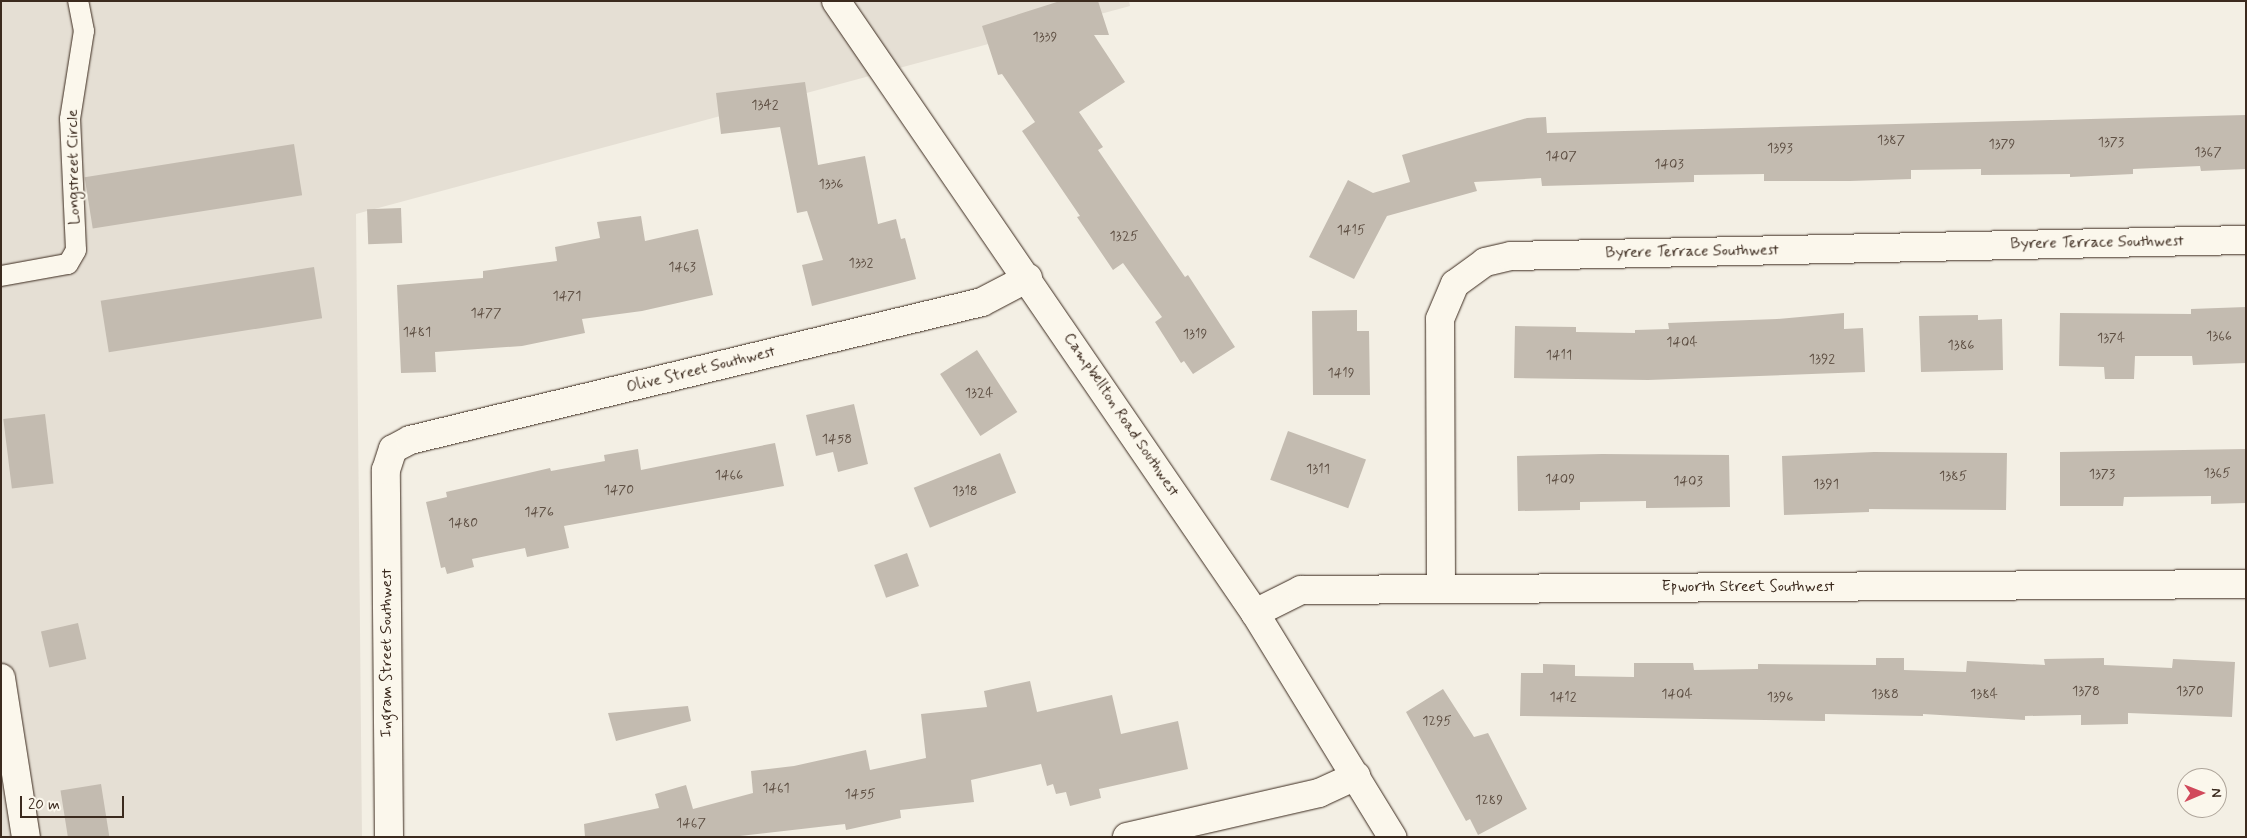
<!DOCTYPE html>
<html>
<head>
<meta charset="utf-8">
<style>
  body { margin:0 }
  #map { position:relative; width:2247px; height:838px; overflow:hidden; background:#f3efe4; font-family:Mynerve,sans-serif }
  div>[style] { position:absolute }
  .built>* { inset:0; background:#e5dfd4 }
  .building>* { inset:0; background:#c3bbb0; transform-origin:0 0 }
  .roads { filter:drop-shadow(0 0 1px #3b2a1e) drop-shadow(0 0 1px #3b2a1e) }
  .service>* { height:20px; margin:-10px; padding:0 10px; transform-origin:10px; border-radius:10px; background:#fbf7ec }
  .minor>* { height:28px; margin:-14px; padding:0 14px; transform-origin:14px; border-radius:14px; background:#fbf7ec }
  .secondary>* { height:28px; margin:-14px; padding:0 14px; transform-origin:14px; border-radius:14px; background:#fbf7ec }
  span { translate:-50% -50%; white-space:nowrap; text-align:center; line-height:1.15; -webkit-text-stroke:4px #fbf7ec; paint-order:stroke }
  .number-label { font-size:14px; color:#5d4e42 }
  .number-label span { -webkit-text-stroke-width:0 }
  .street-label { font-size:16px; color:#3b2a1e }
  .frame { position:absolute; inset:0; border:2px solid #3b2a1e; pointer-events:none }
  .north { position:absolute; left:2177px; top:768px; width:50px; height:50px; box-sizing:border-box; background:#fbf7ec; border:1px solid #aea59a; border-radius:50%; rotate:89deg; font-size:14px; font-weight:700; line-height:20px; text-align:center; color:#3b2a1e }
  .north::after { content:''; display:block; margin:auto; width:18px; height:22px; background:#d1495b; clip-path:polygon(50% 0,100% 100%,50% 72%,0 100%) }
  .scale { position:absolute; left:20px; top:796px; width:104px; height:22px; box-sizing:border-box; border:2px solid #3b2a1e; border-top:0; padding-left:6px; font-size:15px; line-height:18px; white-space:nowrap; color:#3b2a1e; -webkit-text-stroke:4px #fbf7ec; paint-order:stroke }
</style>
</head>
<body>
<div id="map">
  <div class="built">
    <i style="clip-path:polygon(1px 1px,1129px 1px,1130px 6px,356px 214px,362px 837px,1px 837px)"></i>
  </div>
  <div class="building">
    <i style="clip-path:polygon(1060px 1px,1098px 1px,1109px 35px,1094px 35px,1125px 82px,1079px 112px,1103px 147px,1098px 150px,1185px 277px,1188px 275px,1235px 347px,1193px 374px,1184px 361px,1181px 363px,1155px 322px,1162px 317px,1123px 263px,1113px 270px,1077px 217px,1080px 216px,1022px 131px,1035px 122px,1002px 74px,998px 75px,982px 26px)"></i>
    <i style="clip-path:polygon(805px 82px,818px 165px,865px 156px,878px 224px,896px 219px,901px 239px,905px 238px,916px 279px,812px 306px,802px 265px,823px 260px,807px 211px,797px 213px,780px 127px,721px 134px,716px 93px)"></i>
    <i style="clip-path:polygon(2246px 115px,2246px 169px,2201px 171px,2200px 166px,2133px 169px,2133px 174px,2070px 177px,2070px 174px,1981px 175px,1981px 169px,1911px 170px,1911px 179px,1850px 181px,1764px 181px,1764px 174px,1694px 175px,1694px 182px,1542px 186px,1541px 178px,1474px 182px,1477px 191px,1387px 216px,1354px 279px,1309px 257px,1348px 180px,1373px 193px,1410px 182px,1402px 155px,1527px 118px,1546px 117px,1547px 133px)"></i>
    <i style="left:294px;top:144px;width:52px;height:212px;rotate:81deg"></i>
    <i style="left:401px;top:208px;width:35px;height:34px;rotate:88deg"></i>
    <i style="clip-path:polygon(641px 216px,645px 241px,698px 229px,713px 295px,642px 311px,582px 319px,585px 333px,522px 346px,435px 352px,436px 372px,401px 373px,397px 285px,483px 278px,483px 271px,557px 261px,555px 247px,600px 238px,597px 222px)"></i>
    <i style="left:314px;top:267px;width:52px;height:216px;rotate:81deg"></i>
    <i style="clip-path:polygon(2246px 307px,2246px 363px,2193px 365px,2192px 356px,2135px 356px,2134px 379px,2105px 379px,2104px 367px,2059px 366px,2060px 313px,2191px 314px,2191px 309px)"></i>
    <i style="clip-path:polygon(1357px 310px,1357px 331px,1369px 331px,1370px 395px,1313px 395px,1312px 311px)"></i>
    <i style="clip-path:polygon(1844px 313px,1844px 329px,1863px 328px,1865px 372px,1648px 380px,1514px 378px,1515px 326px,1576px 327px,1576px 332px,1635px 333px,1635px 330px,1669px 329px,1668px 323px,1777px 319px)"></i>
    <i style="clip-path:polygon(1978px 315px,1978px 320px,2002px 319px,2003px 370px,1921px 372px,1919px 316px)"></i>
    <i style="left:977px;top:350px;width:74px;height:44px;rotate:57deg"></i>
    <i style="clip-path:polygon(854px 404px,868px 464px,838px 472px,833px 452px,816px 456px,806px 415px)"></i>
    <i style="left:45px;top:414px;width:70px;height:42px;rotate:83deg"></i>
    <i style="left:1288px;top:431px;width:83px;height:52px;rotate:20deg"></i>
    <i style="clip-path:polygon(775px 443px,784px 486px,564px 526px,569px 548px,527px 557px,525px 548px,472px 559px,474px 567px,447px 574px,445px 567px,441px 568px,426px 502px,447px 497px,446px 492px,550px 468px,551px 471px,605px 461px,604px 455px,638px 449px,641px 470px)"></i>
    <i style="clip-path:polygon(2246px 449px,2246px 503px,2211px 504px,2211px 496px,2124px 497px,2123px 506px,2060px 506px,2060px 452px)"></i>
    <i style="clip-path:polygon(1874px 452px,2007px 453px,2006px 510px,1869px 509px,1869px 512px,1784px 515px,1782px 456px)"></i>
    <i style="left:1000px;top:453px;width:43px;height:93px;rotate:68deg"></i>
    <i style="clip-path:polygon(1602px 454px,1729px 455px,1730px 507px,1646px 508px,1646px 501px,1580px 502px,1580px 510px,1518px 511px,1517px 456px)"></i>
    <i style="left:907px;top:553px;width:35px;height:35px;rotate:70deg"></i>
    <i style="left:78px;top:623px;width:37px;height:38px;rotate:77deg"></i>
    <i style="clip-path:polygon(1876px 658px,1904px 658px,1904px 670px,1966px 672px,1967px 661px,2045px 665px,2044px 659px,2104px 658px,2104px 665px,2172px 668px,2173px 659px,2235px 662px,2232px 717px,2128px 713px,2128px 724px,2081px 725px,2081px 715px,2025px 716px,2025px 720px,1923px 714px,1923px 716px,1825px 714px,1825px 721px,1520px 716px,1521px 673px,1543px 673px,1543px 664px,1575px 665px,1575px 676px,1634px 677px,1634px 663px,1693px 663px,1694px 670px,1758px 669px,1758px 664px,1876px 665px)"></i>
    <i style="clip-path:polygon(1030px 681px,1037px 712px,1112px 695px,1121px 734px,1178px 721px,1188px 769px,1099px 789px,1101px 798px,1070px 806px,1066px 792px,1056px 794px,1053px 784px,1047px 786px,1041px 764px,971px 780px,974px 802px,900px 810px,901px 818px,846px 830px,845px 824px,731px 837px,585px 837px,584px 824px,659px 808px,655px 794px,686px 785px,693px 809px,753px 793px,751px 771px,794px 766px,866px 750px,870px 770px,926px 758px,921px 714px,987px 707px,984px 691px)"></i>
    <i style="clip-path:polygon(1443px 689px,1474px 737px,1488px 733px,1527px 809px,1478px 835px,1470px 819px,1466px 821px,1406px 712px)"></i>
    <i style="clip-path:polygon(688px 706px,691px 721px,616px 741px,608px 713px)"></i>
    <i style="left:101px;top:784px;width:54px;height:41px;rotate:81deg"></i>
  </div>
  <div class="roads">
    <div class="service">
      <i style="left:1px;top:276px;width:68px;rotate:-10.2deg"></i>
      <i style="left:68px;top:264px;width:16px;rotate:-60deg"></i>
      <i style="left:76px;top:250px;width:131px;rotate:-92.6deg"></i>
      <i style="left:70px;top:119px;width:89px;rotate:-81deg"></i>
      <i style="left:84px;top:31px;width:31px;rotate:-101deg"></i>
    </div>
    <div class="minor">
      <i style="left:1441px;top:589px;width:270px;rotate:-90.2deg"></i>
      <i style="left:1440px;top:319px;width:38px;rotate:-67deg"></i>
      <i style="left:1455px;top:284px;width:37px;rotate:-36deg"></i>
      <i style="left:1485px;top:262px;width:27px;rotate:-13deg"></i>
      <i style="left:1511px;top:256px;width:735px;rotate:-1.25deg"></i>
      <i style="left:1255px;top:613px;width:51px;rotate:-26.6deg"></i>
      <i style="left:1301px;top:590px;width:945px;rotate:-0.36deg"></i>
      <i style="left:1px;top:678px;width:161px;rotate:81.1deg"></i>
      <i style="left:389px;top:837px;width:367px;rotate:-90.5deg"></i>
      <i style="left:386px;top:470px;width:22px;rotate:-72deg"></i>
      <i style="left:393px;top:449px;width:19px;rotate:-28deg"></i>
      <i style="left:410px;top:440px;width:588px;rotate:-13.56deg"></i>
      <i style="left:982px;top:302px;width:52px;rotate:-27.6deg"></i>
      <i style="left:1127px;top:837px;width:197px;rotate:-12.9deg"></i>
      <i style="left:1319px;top:793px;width:41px;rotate:-24.7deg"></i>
    </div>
    <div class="secondary">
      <i style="left:836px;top:1px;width:742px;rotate:55.6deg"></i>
      <i style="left:1255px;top:613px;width:263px;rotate:58.5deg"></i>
    </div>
  </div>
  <div class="number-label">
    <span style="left:1045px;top:37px">1339</span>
    <span style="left:765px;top:105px">1342</span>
    <span style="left:1891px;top:140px">1387</span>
    <span style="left:2111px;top:142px">1373</span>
    <span style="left:2002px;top:144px">1379</span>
    <span style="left:1780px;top:148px">1393</span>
    <span style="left:2208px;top:152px">1367</span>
    <span style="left:1561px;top:156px">1407</span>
    <span style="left:1669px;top:164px">1403</span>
    <span style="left:831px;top:184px">1336</span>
    <span style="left:1351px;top:230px">1415</span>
    <span style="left:1124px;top:236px">1325</span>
    <span style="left:861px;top:263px">1332</span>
    <span style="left:682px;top:267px">1463</span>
    <span style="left:567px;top:296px">1471</span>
    <span style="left:486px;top:313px">1477</span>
    <span style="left:417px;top:332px">1481</span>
    <span style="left:1195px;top:334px">1319</span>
    <span style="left:2219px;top:336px">1366</span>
    <span style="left:2111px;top:338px">1374</span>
    <span style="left:1682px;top:342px">1404</span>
    <span style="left:1961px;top:345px">1386</span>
    <span style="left:1559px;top:355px">1411</span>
    <span style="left:1822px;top:359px">1392</span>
    <span style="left:1341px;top:373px">1419</span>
    <span style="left:979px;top:393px">1324</span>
    <span style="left:837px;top:439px">1458</span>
    <span style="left:1318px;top:469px">1311</span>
    <span style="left:2217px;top:473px">1365</span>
    <span style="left:2102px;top:474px">1373</span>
    <span style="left:729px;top:475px">1466</span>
    <span style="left:1953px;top:476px">1385</span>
    <span style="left:1560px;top:479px">1409</span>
    <span style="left:1688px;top:481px">1403</span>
    <span style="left:1826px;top:484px">1391</span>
    <span style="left:619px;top:490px">1470</span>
    <span style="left:965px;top:491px">1318</span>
    <span style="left:539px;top:512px">1476</span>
    <span style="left:463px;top:523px">1480</span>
    <span style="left:2086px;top:691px">1378</span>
    <span style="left:2190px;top:691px">1370</span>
    <span style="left:1677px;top:694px">1404</span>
    <span style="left:1885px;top:694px">1388</span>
    <span style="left:1984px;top:694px">1384</span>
    <span style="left:1563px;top:697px">1412</span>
    <span style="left:1780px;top:697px">1396</span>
    <span style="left:1437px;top:721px">1295</span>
    <span style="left:776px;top:788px">1461</span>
    <span style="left:860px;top:794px">1455</span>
    <span style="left:1489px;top:800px">1289</span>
    <span style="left:691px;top:823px">1467</span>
  </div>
  <div class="street-label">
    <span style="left:74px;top:167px;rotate:-91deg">Longstreet Circle</span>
    <span style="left:2097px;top:243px;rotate:-1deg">Byrere Terrace Southwest</span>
    <span style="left:1692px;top:252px;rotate:-1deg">Byrere Terrace Southwest</span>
    <span style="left:701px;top:370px;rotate:-14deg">Olive Street Southwest</span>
    <span style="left:1121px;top:415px;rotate:56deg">Campbellton Road Southwest</span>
    <span style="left:1748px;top:587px">Epworth Street Southwest</span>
    <span style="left:387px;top:653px;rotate:-90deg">Ingram Street Southwest</span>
  </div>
  <div class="frame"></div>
  <div class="north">N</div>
  <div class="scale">20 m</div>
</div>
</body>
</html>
